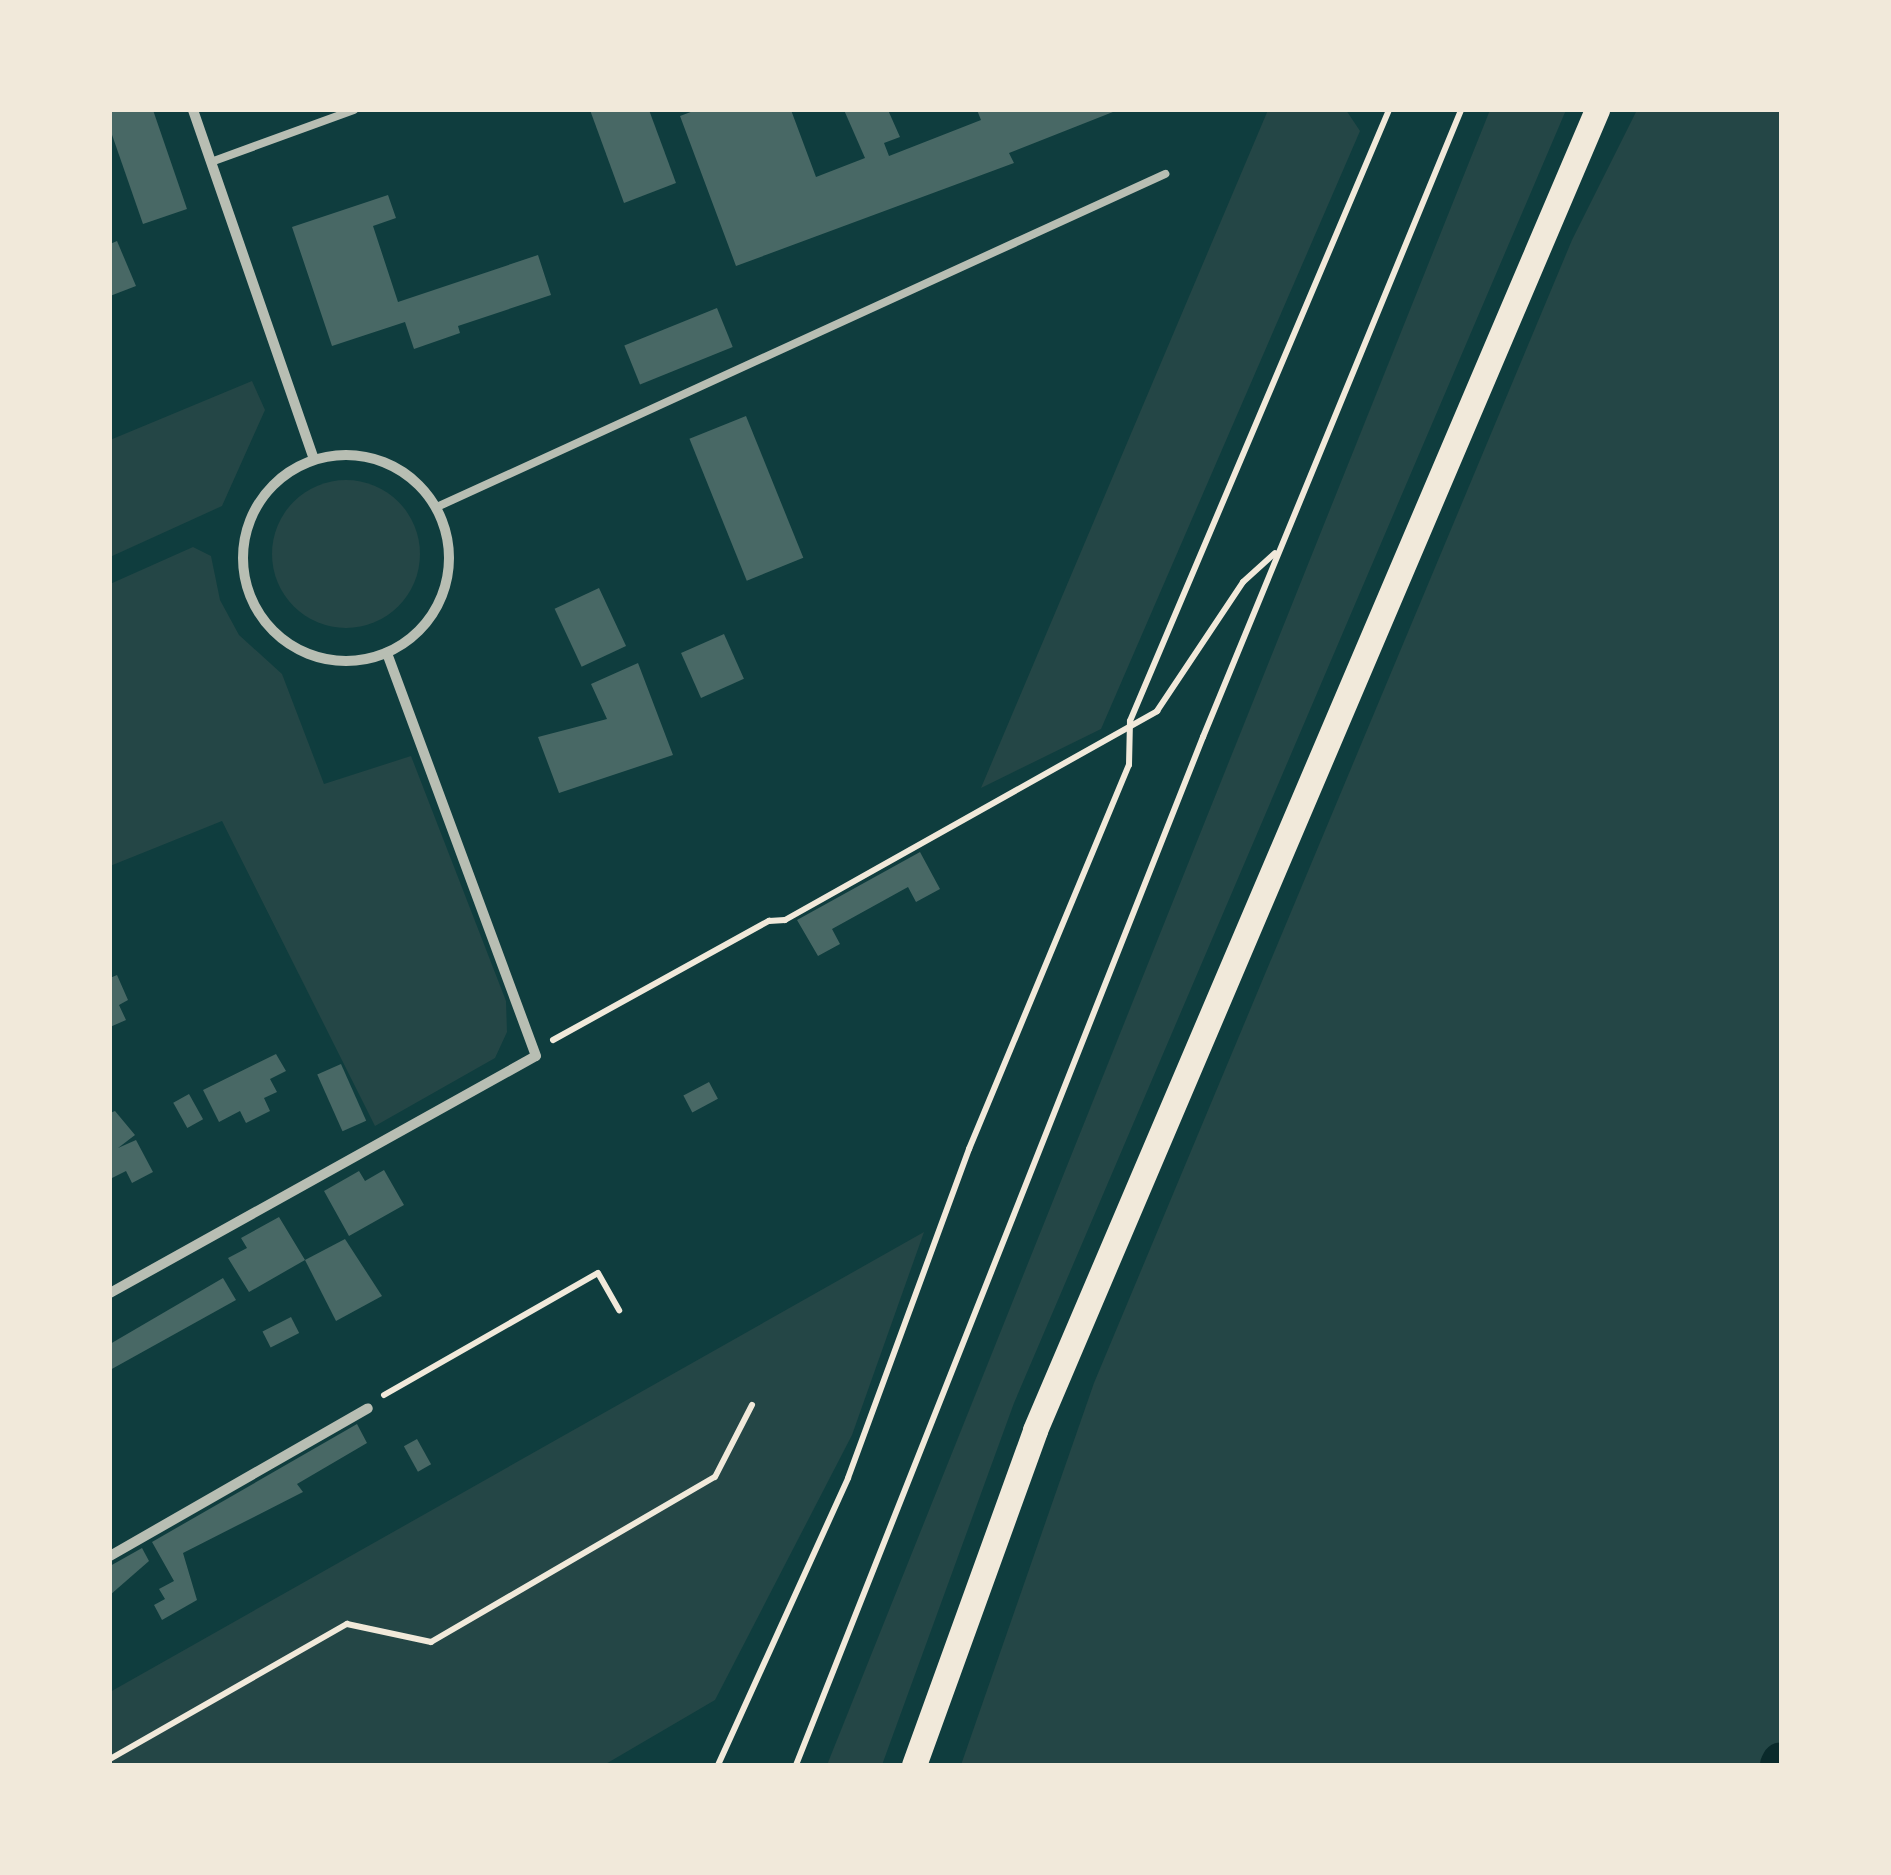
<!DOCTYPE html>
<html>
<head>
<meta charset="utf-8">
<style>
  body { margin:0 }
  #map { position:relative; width:1891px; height:1875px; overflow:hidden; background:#0f3d3e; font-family:Quicksand,sans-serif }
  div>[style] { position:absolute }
  .green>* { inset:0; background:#244646 }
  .round { border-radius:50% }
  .canal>* { height:38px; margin:-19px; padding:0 19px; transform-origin:19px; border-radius:19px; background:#0a2a2b }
  .building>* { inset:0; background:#486865; transform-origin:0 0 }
  .path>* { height:6px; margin:-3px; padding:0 3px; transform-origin:3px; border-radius:3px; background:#f1e9da }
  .service>* { height:8px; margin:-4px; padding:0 4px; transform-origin:4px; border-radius:4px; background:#b8beb3 }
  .minor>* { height:10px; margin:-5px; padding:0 5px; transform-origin:5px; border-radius:5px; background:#b8beb3 }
  .minor>.ring { margin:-5px; padding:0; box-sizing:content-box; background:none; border:10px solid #b8beb3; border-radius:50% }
  .primary>* { height:25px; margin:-12.5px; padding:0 12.5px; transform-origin:12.5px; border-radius:12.5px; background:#f1e9da }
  span { translate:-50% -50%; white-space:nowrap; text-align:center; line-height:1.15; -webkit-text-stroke:10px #f1e9da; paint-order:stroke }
  .frame { position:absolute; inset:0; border:112px solid #f1e9da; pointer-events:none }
</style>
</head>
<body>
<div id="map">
  <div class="green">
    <i style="clip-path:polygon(1268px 110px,1346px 110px,1360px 131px,1101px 729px,981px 788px)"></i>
    <i style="clip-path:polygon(1490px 110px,1566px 110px,1014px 1403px,882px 1765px,827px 1765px)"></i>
    <i style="clip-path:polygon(1637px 110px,1781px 110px,1781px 1765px,961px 1765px,1094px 1383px,1572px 240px)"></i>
    <i style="clip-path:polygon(252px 381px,265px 410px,222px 506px,110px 557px,110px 440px)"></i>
    <i class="round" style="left:272px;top:480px;width:148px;height:148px"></i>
    <i style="clip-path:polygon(193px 547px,211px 556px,220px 600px,239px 635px,282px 674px,324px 784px,411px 756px,506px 1001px,507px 1032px,495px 1058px,375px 1126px,222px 821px,110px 866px,110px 584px)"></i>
    <i style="clip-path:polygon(924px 1232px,852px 1435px,715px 1700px,604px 1765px,110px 1765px,110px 1692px)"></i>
  </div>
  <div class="canal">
    <i style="left:1779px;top:1765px;width:4px;rotate:-63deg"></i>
  </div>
  <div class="building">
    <i style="clip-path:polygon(110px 110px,153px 110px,187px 209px,143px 224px,110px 129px)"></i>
    <i style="clip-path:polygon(590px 110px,649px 110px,676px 183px,624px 203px)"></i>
    <i style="clip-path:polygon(696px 110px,791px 110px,816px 177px,865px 158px,844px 110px,888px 110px,900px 137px,884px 143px,889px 156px,981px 120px,977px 110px,1118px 110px,1009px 153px,1014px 163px,736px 266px,680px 116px)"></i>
    <i style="clip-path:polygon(388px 195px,396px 218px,373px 226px,398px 302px,538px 255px,551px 295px,458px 326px,460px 333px,414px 349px,405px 322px,332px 346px,292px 227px)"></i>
    <i style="clip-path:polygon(117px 241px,136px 286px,110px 296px,110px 244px)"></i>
    <i style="left:717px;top:308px;width:42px;height:100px;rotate:68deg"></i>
    <i style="left:746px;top:416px;width:153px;height:61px;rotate:68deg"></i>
    <i style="left:599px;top:588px;width:64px;height:49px;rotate:65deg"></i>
    <i style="left:724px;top:634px;width:49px;height:47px;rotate:66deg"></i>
    <i style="clip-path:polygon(638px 663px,673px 755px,559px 793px,538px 737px,607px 719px,591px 684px)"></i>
    <i style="clip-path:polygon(920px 852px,940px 889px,916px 902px,908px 887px,832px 929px,840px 944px,818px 956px,797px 920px)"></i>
    <i style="clip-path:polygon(117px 975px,128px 1000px,119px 1005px,126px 1020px,110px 1027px,110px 978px)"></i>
    <i style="clip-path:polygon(276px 1054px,286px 1071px,270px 1079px,277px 1092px,264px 1098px,270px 1111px,246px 1123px,240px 1111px,219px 1122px,203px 1090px)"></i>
    <i style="left:341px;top:1064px;width:62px;height:26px;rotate:66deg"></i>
    <i style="left:709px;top:1082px;width:19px;height:29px;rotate:62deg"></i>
    <i style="left:189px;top:1094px;width:29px;height:18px;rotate:61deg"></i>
    <i style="clip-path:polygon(115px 1111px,135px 1135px,118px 1148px,136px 1140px,153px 1172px,132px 1183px,126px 1171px,110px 1179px,110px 1113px)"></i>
    <i style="clip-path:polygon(384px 1170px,404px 1205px,349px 1236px,324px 1191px,359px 1171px,365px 1181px)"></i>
    <i style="clip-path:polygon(279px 1217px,305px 1260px,249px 1292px,228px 1258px,247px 1248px,241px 1238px)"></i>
    <i style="clip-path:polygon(345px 1239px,382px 1296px,336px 1321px,305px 1260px)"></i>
    <i style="clip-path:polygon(223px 1278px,236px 1300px,110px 1370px,110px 1344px)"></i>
    <i style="left:291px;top:1317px;width:18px;height:32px;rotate:63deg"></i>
    <i style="clip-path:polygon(357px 1424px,367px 1443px,297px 1484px,303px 1492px,183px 1553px,197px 1600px,162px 1620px,154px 1605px,165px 1599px,159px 1589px,174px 1581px,152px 1542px)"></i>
    <i style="left:417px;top:1439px;width:29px;height:15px;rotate:61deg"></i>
    <i style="clip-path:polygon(142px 1548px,149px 1561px,110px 1595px,110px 1566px)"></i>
  </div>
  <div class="path">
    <i style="left:553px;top:1040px;width:247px;rotate:-28.9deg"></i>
    <i style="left:769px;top:921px;width:16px;rotate:-4deg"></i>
    <i style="left:785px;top:920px;width:427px;rotate:-29.3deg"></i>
    <i style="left:1157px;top:711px;width:155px;rotate:-56.3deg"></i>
    <i style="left:1243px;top:582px;width:43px;rotate:-42.2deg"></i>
    <i style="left:384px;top:1395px;width:246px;rotate:-29.7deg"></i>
    <i style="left:598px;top:1273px;width:43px;rotate:60.4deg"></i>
    <i style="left:110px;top:1759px;width:273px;rotate:-29.7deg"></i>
    <i style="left:347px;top:1624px;width:86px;rotate:12.1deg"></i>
    <i style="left:431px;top:1642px;width:328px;rotate:-30.2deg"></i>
    <i style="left:715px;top:1477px;width:81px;rotate:-62.8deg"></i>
    <i style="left:718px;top:1765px;width:315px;rotate:-65.6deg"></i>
    <i style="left:848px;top:1478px;width:351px;rotate:-69.8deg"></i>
    <i style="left:969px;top:1149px;width:416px;rotate:-67.4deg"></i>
    <i style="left:1129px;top:765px;width:44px;rotate:-88.7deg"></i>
    <i style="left:1130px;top:721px;width:664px;rotate:-67.03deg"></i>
    <i style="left:796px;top:1765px;width:1106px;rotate:-68.4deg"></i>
    <i style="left:1203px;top:737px;width:678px;rotate:-67.63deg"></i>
  </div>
  <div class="service">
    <i style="left:211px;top:162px;width:152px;rotate:-20deg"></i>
    <i style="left:437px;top:507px;width:801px;rotate:-24.58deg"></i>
  </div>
  <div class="minor">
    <i style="left:193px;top:110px;width:369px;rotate:70.9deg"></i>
    <i class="ring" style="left:243px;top:455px;width:196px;height:196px"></i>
    <i style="left:110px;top:1293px;width:487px;rotate:-29.1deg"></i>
    <i style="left:536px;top:1056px;width:430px;rotate:-110.3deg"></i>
    <i style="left:110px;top:1556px;width:297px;rotate:-29.8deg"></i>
  </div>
  <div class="primary">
    <i style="left:914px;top:1765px;width:356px;rotate:-70.1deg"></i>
    <i style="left:1035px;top:1430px;width:1435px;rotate:-66.94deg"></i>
  </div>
  <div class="frame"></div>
</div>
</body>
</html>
